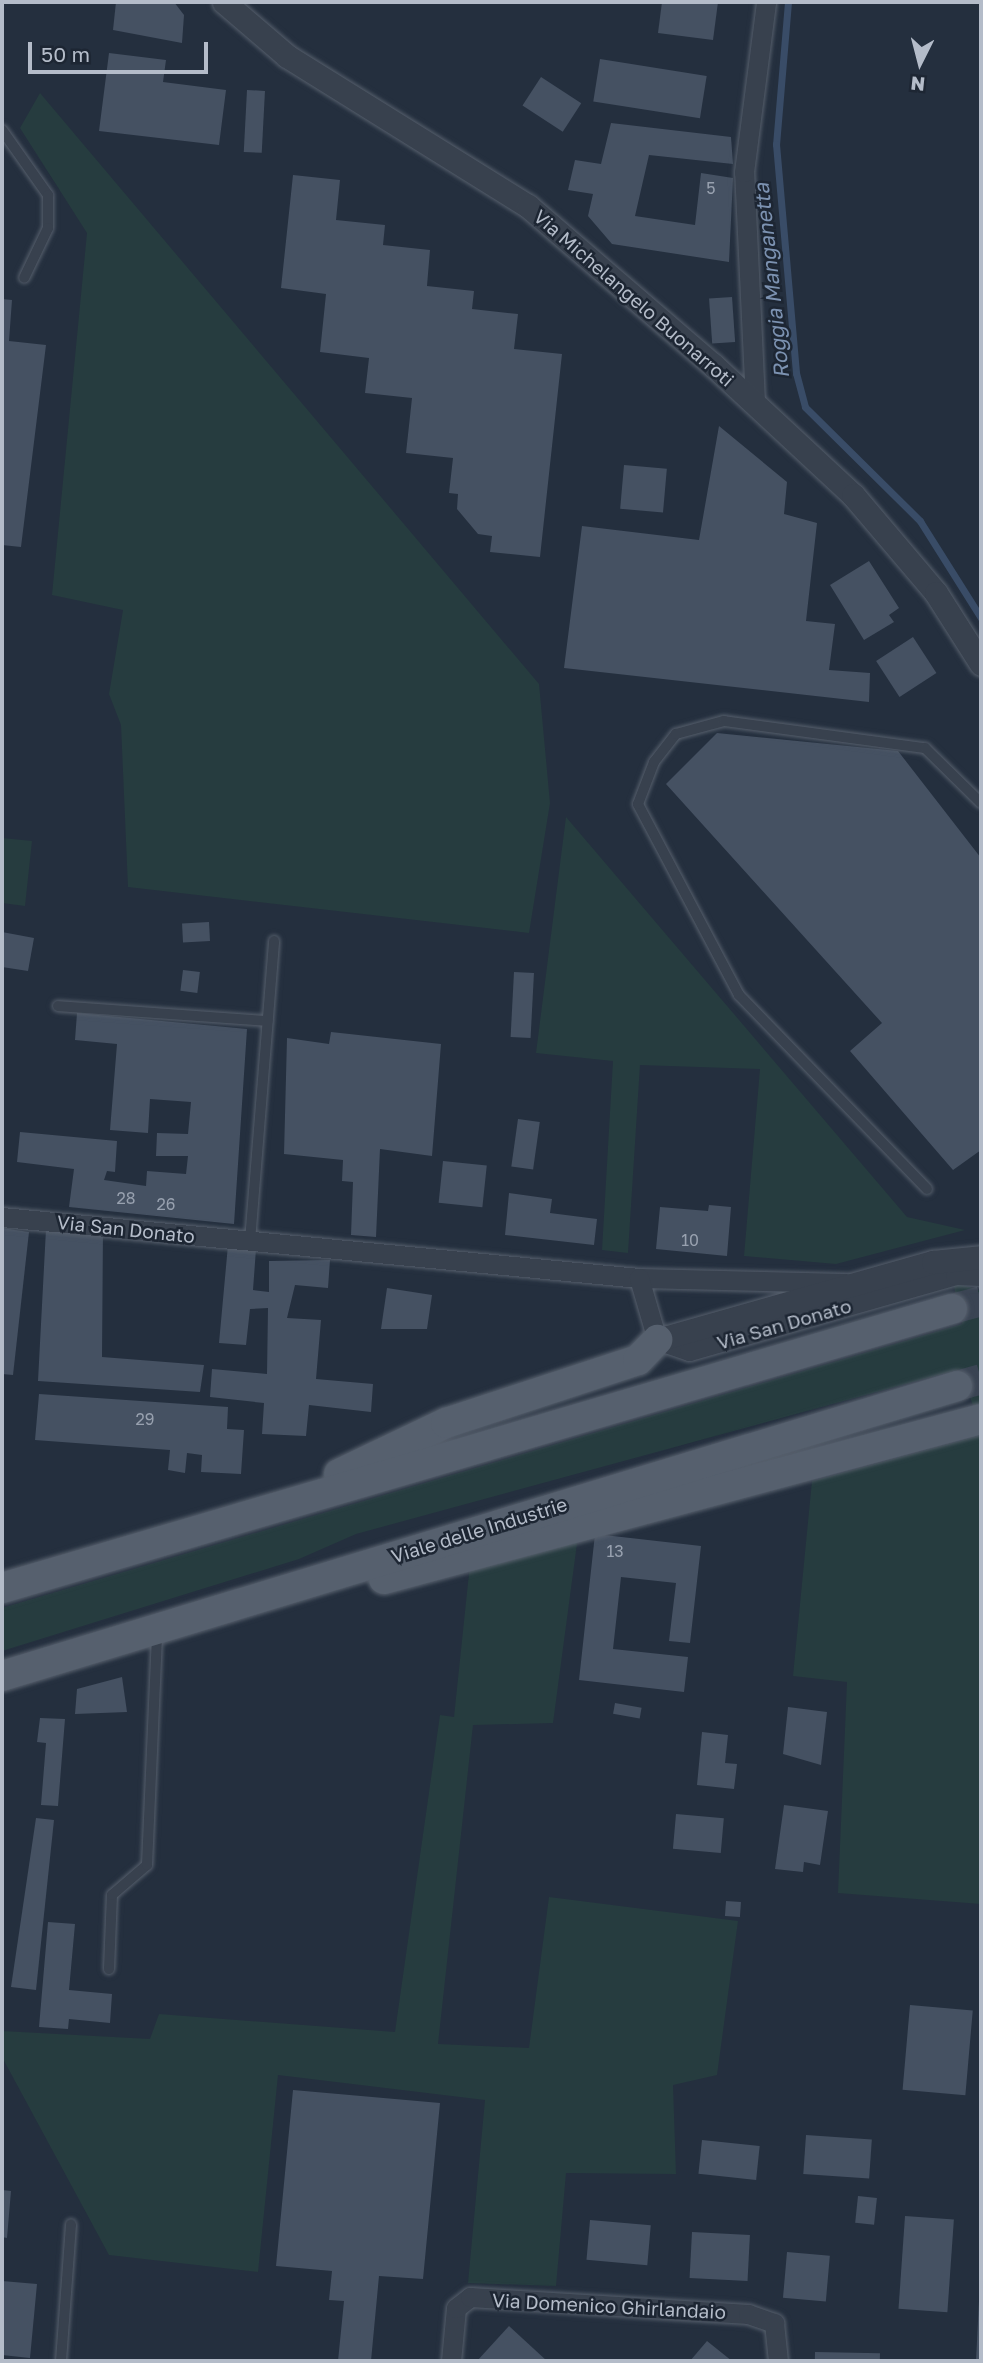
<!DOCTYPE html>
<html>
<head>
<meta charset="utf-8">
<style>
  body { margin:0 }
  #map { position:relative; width:983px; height:2363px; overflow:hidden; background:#242f3e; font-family:"Golos Text",sans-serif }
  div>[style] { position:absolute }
  .green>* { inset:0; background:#263c3f }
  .stream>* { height:7px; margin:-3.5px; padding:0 3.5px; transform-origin:3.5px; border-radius:3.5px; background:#394c67 }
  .building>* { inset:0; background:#455162; transform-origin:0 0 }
  .primary-tunnel>* { height:30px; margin-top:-15px; transform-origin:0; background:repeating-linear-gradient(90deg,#3a4453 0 30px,transparent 0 45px) }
  .roads { filter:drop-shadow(0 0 2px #565f6c) drop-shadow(0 0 2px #565f6c) }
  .service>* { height:10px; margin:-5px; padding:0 5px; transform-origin:5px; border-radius:5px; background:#38414e }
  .minor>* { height:19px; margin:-9.5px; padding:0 9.5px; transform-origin:9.5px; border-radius:9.5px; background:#38414e }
  .tertiary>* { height:23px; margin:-11.5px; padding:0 11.5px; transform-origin:11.5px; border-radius:11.5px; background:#38414e }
  .primary>* { height:30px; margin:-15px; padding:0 15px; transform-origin:15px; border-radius:15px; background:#56606e }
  span { translate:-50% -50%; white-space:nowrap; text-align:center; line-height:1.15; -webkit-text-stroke:5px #1d2633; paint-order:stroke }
  .number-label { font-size:16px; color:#98a1af }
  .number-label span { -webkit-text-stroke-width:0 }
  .street-label { font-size:19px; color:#b4bcc9 }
  .water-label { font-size:21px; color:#7c92b1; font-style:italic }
  .frame { position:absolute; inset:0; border:4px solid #b4bcc9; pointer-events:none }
  .north { position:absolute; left:885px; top:28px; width:70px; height:70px; -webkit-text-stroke:5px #1d2633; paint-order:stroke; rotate:186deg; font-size:19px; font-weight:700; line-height:28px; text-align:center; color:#b4bcc9 }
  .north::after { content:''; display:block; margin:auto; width:24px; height:32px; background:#b4bcc9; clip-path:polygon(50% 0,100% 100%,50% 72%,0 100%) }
  .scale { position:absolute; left:28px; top:42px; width:180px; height:32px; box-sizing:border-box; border:4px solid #b4bcc9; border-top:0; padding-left:9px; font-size:21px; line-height:24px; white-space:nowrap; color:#b4bcc9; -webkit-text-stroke:5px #1d2633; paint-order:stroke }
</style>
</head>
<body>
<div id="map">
  <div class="green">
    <i style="clip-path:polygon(40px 93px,539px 684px,550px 803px,529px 933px,128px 887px,121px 725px,109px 694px,123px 610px,52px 595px,87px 233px,20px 128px)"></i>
    <i style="clip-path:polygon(566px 817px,907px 1217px,965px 1230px,836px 1264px,744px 1256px,760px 1069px,640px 1065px,628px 1253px,602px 1250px,613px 1061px,536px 1053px)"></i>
    <i style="clip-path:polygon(2px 838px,32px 841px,25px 906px,2px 903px)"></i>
    <i style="clip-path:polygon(953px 1282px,981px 1291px,981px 1408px,974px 1409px,961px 1369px,356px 1534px,299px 1559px,2px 1651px,2px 1608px,962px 1324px)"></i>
    <i style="clip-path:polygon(981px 1435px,981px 1904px,838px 1893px,847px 1682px,793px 1676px,812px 1481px)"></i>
    <i style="clip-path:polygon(578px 1536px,553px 1723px,473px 1725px,438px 2044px,529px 2048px,549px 1897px,738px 1921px,717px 2075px,673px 2085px,676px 2174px,566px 2173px,556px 2286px,468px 2283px,485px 2100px,278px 2075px,258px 2272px,109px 2255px,2px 2057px,2px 2031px,150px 2039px,159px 2014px,395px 2032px,440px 1715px,454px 1717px,470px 1564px)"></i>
  </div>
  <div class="stream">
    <i style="left:788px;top:2px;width:143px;rotate:94.8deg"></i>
    <i style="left:776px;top:144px;width:230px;rotate:85deg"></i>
    <i style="left:796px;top:373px;width:35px;rotate:75deg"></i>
    <i style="left:805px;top:407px;width:162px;rotate:44.7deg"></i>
    <i style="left:920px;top:521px;width:115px;rotate:57.8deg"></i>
  </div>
  <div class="building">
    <i style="clip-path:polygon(116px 2px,174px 2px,184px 15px,182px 43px,113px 30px)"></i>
    <i style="clip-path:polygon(662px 2px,718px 2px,713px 40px,658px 33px)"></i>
    <i style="clip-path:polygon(109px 53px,166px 60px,163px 82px,226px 90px,219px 145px,99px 131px)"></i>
    <i style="left:600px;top:59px;width:108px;height:43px;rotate:9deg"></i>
    <i style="left:541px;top:77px;width:48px;height:34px;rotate:33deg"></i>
    <i style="left:247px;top:90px;width:18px;height:62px;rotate:3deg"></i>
    <i style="clip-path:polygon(611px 123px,731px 137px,733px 164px,649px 155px,635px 216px,695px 225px,701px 173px,733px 178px,729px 262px,612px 244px,588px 216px,593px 194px,568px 190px,575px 160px,601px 164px)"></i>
    <i style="clip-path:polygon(293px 175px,340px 180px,336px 220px,385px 225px,383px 245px,430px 250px,427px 286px,474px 291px,472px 309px,518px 314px,514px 349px,562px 354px,540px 557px,490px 552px,492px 536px,478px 534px,457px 509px,458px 494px,449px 493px,453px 458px,406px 453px,412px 398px,365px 393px,369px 358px,320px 352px,326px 294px,281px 288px)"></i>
    <i style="left:732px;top:297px;width:45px;height:23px;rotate:86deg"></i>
    <i style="clip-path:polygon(2px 299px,12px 300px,9px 341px,46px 345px,21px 547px,2px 545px)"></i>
    <i style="clip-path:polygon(719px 426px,787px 482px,784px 514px,817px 523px,806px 621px,835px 624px,829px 670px,870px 673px,869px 702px,564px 668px,582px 526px,699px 540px)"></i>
    <i style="left:624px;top:465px;width:43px;height:44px;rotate:5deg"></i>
    <i style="clip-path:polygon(869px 561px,899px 608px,889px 615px,894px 622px,864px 640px,830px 585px)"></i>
    <i style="left:913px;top:637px;width:43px;height:44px;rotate:57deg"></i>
    <i style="clip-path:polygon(717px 733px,898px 751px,981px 858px,981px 1150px,953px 1170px,850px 1051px,882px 1023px,666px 784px)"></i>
    <i style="left:209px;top:922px;width:19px;height:27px;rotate:87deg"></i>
    <i style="clip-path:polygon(2px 932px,34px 938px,28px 971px,2px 967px)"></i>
    <i style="left:183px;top:970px;width:17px;height:21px;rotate:7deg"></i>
    <i style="left:514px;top:972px;width:20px;height:65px;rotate:3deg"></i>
    <i style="clip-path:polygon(77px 1013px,247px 1029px,234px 1224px,69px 1207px,74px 1169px,17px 1162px,20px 1132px,117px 1141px,115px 1172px,107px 1171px,104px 1180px,146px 1186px,147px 1171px,186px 1174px,188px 1156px,156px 1156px,157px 1133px,188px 1134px,191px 1102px,150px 1099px,148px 1133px,110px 1130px,117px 1044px,75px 1040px)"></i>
    <i style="clip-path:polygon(331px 1032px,441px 1044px,432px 1156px,380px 1149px,376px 1237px,351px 1235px,353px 1182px,342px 1181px,343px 1160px,284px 1154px,287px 1038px,329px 1044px)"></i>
    <i style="left:518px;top:1119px;width:22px;height:48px;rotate:8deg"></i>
    <i style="left:443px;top:1161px;width:44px;height:42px;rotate:6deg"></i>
    <i style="clip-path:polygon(509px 1193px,552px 1199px,550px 1213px,597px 1219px,594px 1245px,505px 1235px)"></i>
    <i style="clip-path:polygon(709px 1205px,731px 1207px,727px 1256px,656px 1249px,660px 1207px,708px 1211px)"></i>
    <i style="clip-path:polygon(2px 1228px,29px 1232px,13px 1375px,2px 1374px)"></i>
    <i style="clip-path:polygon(46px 1229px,103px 1230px,102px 1357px,204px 1365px,200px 1392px,38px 1381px)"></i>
    <i style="clip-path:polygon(228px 1245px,256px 1249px,253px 1290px,269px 1292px,269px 1261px,330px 1260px,328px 1288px,295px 1285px,287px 1318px,321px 1320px,316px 1379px,373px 1384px,371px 1412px,309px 1405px,306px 1436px,262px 1434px,264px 1403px,210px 1397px,212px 1369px,267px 1374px,268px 1308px,250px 1309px,246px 1345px,219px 1343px)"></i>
    <i style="clip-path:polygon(387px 1288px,432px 1295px,427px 1329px,381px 1329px)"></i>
    <i style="clip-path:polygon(39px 1394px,228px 1407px,227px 1429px,244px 1430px,241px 1474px,201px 1472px,202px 1455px,187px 1453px,185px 1473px,168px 1470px,170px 1450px,35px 1440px)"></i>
    <i style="clip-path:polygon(595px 1534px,701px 1546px,690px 1643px,669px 1641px,676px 1583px,621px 1577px,613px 1649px,688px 1657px,684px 1692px,579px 1680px)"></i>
    <i style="clip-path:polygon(122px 1677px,127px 1712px,75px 1714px,77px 1689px)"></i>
    <i style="left:615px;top:1703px;width:27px;height:11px;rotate:10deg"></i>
    <i style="clip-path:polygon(788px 1707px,827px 1712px,821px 1765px,783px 1754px)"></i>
    <i style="clip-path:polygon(40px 1718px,65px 1719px,58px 1806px,41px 1805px,46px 1743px,37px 1742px)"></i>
    <i style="clip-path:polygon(702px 1732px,728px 1735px,725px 1763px,737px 1764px,734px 1789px,697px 1785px)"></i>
    <i style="clip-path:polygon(784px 1805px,828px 1811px,820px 1865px,804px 1862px,803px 1872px,775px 1869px)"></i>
    <i style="left:676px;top:1814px;width:48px;height:35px;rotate:5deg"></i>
    <i style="clip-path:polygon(36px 1818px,54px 1820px,36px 1990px,11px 1987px)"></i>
    <i style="left:726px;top:1901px;width:15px;height:15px;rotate:4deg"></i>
    <i style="clip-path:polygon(48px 1922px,75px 1924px,69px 1990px,112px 1994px,110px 2023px,69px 2019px,68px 2029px,39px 2027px)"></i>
    <i style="left:910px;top:2005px;width:63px;height:85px;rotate:5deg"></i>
    <i style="clip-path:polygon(293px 2090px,440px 2103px,423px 2279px,379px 2276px,371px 2361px,338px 2361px,344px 2301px,329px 2300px,332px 2271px,276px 2266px)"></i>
    <i style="left:806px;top:2135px;width:66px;height:39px;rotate:4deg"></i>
    <i style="left:702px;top:2140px;width:58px;height:34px;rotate:6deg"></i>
    <i style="clip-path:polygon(2px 2190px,11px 2191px,7px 2238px,2px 2237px)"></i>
    <i style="left:858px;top:2196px;width:19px;height:27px;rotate:6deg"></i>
    <i style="left:905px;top:2216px;width:49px;height:93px;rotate:4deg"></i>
    <i style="left:590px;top:2220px;width:61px;height:40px;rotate:5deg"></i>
    <i style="left:692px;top:2232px;width:58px;height:46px;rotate:3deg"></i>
    <i style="left:787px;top:2252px;width:43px;height:46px;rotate:5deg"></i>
    <i style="clip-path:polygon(2px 2281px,37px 2284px,30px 2358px,2px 2355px)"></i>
    <i style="clip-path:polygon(979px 2301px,981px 2361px,976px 2361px)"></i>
    <i style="clip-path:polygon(509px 2326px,547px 2361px,477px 2361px)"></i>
    <i style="clip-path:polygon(707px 2341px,732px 2361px,690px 2361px)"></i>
    <i style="left:815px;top:2352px;width:65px;height:9px;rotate:1deg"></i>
  </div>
  <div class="primary-tunnel">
    <i style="left:952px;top:1309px;width:30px;rotate:-15deg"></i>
    <i style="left:957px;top:1386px;width:25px;rotate:-16deg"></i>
  </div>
  <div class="roads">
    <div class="service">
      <i style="left:2px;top:130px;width:80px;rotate:54.7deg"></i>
      <i style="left:48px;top:195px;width:33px;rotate:90deg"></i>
      <i style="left:48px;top:228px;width:55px;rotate:115.6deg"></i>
      <i style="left:58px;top:1006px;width:210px;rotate:4.1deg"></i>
      <i style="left:927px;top:1189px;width:270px;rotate:-134.1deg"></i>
      <i style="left:739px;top:995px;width:216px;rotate:-117.9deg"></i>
      <i style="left:638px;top:804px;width:45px;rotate:-69.1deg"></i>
      <i style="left:654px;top:762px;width:36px;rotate:-52deg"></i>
      <i style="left:676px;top:734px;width:50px;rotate:-15.2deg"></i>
      <i style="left:724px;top:721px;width:203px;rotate:7.7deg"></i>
      <i style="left:925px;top:748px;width:78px;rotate:44.5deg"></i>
      <i style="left:250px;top:1241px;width:301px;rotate:-85.4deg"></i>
      <i style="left:109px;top:1969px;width:74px;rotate:-87.7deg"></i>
      <i style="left:112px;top:1895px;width:46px;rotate:-40.6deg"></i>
      <i style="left:147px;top:1865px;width:232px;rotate:-87.5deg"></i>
      <i style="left:61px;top:2361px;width:137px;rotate:-85.8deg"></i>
    </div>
    <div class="minor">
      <i style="left:755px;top:402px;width:230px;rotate:-92.7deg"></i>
      <i style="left:744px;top:172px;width:171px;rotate:-82.6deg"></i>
      <i style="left:2px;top:1217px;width:640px;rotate:5.47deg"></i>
      <i style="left:639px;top:1278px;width:207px;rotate:1.4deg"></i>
      <i style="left:639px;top:1278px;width:65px;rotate:73.8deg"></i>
      <i style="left:657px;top:1340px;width:34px;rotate:19deg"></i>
      <i style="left:689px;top:1351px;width:277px;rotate:-15.9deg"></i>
      <i style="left:955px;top:1275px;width:26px;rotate:2deg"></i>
      <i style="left:451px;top:2361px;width:53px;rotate:-84.6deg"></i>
      <i style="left:456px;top:2308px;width:18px;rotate:-38deg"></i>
      <i style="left:470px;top:2297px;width:279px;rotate:3.5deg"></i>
      <i style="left:748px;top:2314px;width:28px;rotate:19deg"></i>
      <i style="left:774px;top:2323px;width:38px;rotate:84deg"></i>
    </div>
    <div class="tertiary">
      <i style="left:224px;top:2px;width:83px;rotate:40.6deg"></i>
      <i style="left:287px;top:56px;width:284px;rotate:31.9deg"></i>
      <i style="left:528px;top:206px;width:244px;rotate:40.7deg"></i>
      <i style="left:713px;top:365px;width:191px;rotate:42.9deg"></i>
      <i style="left:853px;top:495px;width:128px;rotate:49.7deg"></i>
      <i style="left:936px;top:593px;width:84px;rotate:57.6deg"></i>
      <i style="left:657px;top:1340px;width:287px;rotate:-15.8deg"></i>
      <i style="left:933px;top:1262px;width:48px;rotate:-5.9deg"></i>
    </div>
    <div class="primary">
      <i style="left:339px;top:1474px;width:119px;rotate:-25.5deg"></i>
      <i style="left:446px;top:1423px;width:202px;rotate:-18.2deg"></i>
      <i style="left:638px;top:1360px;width:28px;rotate:-46deg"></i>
      <i style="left:384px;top:1579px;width:618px;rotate:-15deg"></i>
      <i style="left:2px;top:1588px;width:990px;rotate:-16.37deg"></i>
      <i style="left:2px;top:1676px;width:998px;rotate:-16.89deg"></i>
    </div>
  </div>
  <div class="number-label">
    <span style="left:711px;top:188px">5</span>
    <span style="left:126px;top:1198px">28</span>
    <span style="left:166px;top:1204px">26</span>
    <span style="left:690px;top:1240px">10</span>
    <span style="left:145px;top:1419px">29</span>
    <span style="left:615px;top:1551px">13</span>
  </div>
  <div class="street-label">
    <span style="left:634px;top:298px;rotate:41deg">Via Michelangelo Buonarroti</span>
    <span style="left:126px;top:1229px;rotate:6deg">Via San Donato</span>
    <span style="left:784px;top:1324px;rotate:-16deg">Via San Donato</span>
    <span style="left:479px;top:1530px;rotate:-17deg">Viale delle Industrie</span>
    <span style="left:609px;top:2306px;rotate:3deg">Via Domenico Ghirlandaio</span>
  </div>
  <div class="water-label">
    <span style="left:771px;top:281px;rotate:-96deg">Roggia Manganetta</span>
  </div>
  <div class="frame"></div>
  <div class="north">N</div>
  <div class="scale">50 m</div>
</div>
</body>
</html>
